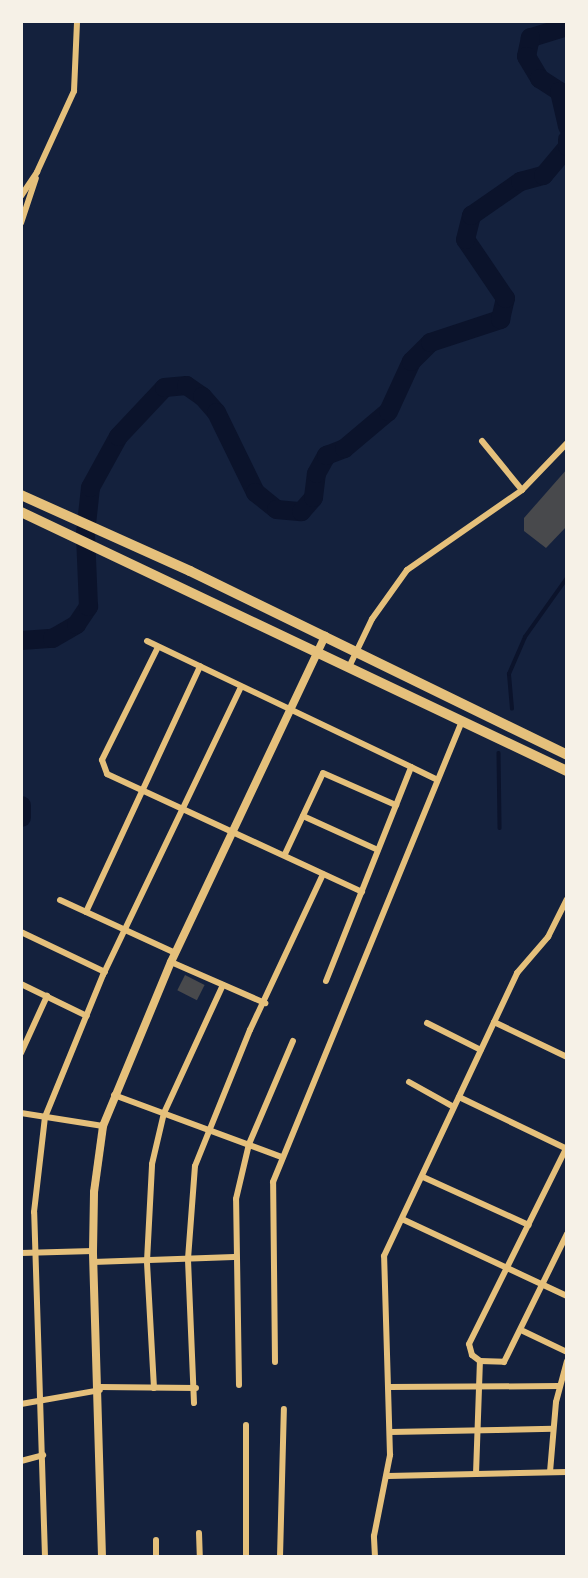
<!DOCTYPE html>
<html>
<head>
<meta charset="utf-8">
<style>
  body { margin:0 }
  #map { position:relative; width:588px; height:1578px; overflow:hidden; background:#14213d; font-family:Overpass,sans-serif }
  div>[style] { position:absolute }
  .stream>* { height:3.5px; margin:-1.75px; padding:0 1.75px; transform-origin:1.75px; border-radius:1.75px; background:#0b132b }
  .river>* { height:19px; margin:-9.5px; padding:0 9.5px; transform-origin:9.5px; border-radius:9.5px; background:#0b132b }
  .building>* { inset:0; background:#48494c; transform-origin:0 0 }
  .minor>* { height:6px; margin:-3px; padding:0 3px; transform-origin:3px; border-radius:3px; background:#e5c07b }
  .tertiary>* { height:8px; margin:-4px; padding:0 4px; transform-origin:4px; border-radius:4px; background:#e5c07b }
  .trunk>* { height:10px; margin:-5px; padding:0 5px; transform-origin:5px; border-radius:5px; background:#e5c07b }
  span { translate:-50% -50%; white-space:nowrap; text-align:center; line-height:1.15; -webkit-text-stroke:7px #f6f1e7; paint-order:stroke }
  .frame { position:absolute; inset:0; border:23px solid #f6f1e7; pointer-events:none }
</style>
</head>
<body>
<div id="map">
  <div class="stream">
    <i style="left:561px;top:98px;width:7px;rotate:27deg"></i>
    <i style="left:512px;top:709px;width:35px;rotate:-95deg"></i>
    <i style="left:509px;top:674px;width:40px;rotate:-66.6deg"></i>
    <i style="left:525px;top:637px;width:72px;rotate:-54.6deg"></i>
    <i style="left:499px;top:753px;width:75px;rotate:89.2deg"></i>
  </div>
  <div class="river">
    <i style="left:567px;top:26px;width:39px;rotate:163deg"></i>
    <i style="left:530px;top:37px;width:19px;rotate:102deg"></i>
    <i style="left:526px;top:56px;width:26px;rotate:59deg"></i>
    <i style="left:539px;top:78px;width:24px;rotate:33deg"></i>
    <i style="left:559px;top:91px;width:36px;rotate:77deg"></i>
    <i style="left:21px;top:640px;width:31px;rotate:-4deg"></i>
    <i style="left:52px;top:638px;width:28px;rotate:-30deg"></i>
    <i style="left:76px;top:624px;width:22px;rotate:-56deg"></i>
    <i style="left:88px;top:606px;width:73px;rotate:-92.4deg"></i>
    <i style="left:85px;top:533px;width:46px;rotate:-83.8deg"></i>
    <i style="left:90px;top:487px;width:58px;rotate:-61.2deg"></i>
    <i style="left:118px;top:436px;width:67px;rotate:-46.8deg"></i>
    <i style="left:164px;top:387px;width:22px;rotate:-5deg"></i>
    <i style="left:186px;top:385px;width:19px;rotate:35deg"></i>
    <i style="left:202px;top:396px;width:21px;rotate:49deg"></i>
    <i style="left:216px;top:412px;width:89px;rotate:64deg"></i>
    <i style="left:255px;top:492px;width:27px;rotate:39deg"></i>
    <i style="left:276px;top:509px;width:25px;rotate:5deg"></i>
    <i style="left:301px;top:511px;width:18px;rotate:-49deg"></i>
    <i style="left:313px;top:497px;width:24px;rotate:-83deg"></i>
    <i style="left:316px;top:473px;width:21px;rotate:-61deg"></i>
    <i style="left:326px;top:455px;width:19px;rotate:-21deg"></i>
    <i style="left:344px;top:448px;width:57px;rotate:-40.1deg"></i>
    <i style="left:388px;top:411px;width:55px;rotate:-65.3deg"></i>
    <i style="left:411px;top:361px;width:27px;rotate:-45deg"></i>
    <i style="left:430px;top:342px;width:74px;rotate:-18.2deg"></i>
    <i style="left:500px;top:319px;width:22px;rotate:-77deg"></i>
    <i style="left:505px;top:298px;width:71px;rotate:-124.1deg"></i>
    <i style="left:465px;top:239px;width:25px;rotate:-76deg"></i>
    <i style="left:471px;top:215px;width:60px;rotate:-34.8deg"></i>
    <i style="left:520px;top:181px;width:24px;rotate:-15deg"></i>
    <i style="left:543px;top:175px;width:38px;rotate:-50deg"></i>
    <i style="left:567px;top:146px;width:7px;rotate:-90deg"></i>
    <i style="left:21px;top:805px;width:12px;rotate:90deg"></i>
  </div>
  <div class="building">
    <i style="clip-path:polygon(567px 469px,567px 526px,546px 548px,524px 531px,524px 518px)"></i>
    <i style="left:185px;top:975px;width:22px;height:17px;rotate:27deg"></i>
  </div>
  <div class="minor">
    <i style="left:21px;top:196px;width:29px;rotate:-56deg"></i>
    <i style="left:37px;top:172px;width:89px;rotate:-65.4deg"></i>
    <i style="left:74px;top:91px;width:70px;rotate:-87.5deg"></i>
    <i style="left:21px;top:223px;width:47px;rotate:-71.6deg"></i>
    <i style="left:482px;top:441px;width:63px;rotate:50.8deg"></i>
    <i style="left:147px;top:641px;width:293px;rotate:25.5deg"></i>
    <i style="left:158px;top:647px;width:126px;rotate:116.4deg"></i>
    <i style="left:102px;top:760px;width:15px;rotate:70deg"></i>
    <i style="left:107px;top:774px;width:281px;rotate:24.8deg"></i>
    <i style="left:349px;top:667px;width:53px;rotate:-64.4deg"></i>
    <i style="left:372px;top:619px;width:60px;rotate:-54.5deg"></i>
    <i style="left:407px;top:570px;width:140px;rotate:-34.8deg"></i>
    <i style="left:522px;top:490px;width:65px;rotate:-46.2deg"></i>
    <i style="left:303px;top:816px;width:82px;rotate:24.4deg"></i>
    <i style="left:285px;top:854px;width:89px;rotate:-64.9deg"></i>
    <i style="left:323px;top:773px;width:80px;rotate:23.7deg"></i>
    <i style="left:60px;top:900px;width:127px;rotate:24.7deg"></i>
    <i style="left:86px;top:912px;width:271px;rotate:-65.1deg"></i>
    <i style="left:21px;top:932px;width:93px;rotate:25.5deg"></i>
    <i style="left:171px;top:962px;width:103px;rotate:23.6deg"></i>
    <i style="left:326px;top:981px;width:230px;rotate:-68.3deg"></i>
    <i style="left:411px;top:767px;width:28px;rotate:26deg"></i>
    <i style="left:21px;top:984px;width:73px;rotate:25.9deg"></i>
    <i style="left:494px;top:1022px;width:81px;rotate:25.6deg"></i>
    <i style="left:427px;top:1023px;width:60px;rotate:26.6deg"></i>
    <i style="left:21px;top:1053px;width:63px;rotate:-65.5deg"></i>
    <i style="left:409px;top:1082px;width:51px;rotate:29.1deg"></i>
    <i style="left:114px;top:1095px;width:179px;rotate:20.3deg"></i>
    <i style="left:459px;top:1097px;width:120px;rotate:25.7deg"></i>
    <i style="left:21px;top:1113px;width:83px;rotate:9deg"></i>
    <i style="left:423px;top:1177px;width:116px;rotate:24.4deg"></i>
    <i style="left:402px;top:1219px;width:182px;rotate:25deg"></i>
    <i style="left:21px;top:1253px;width:72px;rotate:-1.6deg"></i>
    <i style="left:93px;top:1262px;width:141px;rotate:-2deg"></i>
    <i style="left:523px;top:1331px;width:49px;rotate:25.5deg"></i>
    <i style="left:480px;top:1361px;width:24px;rotate:2deg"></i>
    <i style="left:504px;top:1362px;width:143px;rotate:-63.8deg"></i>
    <i style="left:275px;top:1362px;width:180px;rotate:-90.6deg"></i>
    <i style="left:273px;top:1182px;width:498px;rotate:-67.7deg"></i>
    <i style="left:239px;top:1385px;width:186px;rotate:-90.9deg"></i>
    <i style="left:236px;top:1199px;width:57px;rotate:-76.7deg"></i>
    <i style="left:249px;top:1144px;width:112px;rotate:-66.9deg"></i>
    <i style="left:100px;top:1387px;width:96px;rotate:0.6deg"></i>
    <i style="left:389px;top:1387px;width:170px;rotate:-0.3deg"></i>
    <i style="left:154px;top:1388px;width:127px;rotate:-93.2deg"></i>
    <i style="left:147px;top:1261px;width:97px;rotate:-87deg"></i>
    <i style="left:152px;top:1164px;width:52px;rotate:-76.8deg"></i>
    <i style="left:164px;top:1113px;width:141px;rotate:-65.3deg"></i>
    <i style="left:194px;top:1403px;width:144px;rotate:-92.4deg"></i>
    <i style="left:188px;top:1259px;width:93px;rotate:-85.7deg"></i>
    <i style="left:195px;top:1166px;width:147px;rotate:-68deg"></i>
    <i style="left:250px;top:1030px;width:172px;rotate:-64.9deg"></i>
    <i style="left:21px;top:1404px;width:80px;rotate:-10deg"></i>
    <i style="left:246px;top:1425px;width:132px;rotate:90deg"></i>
    <i style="left:390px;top:1432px;width:163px;rotate:-1.1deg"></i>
    <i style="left:21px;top:1461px;width:23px;rotate:-15deg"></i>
    <i style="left:550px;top:1472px;width:70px;rotate:-85.1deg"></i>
    <i style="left:556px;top:1402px;width:42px;rotate:-75deg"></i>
    <i style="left:476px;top:1474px;width:113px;rotate:-88deg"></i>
    <i style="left:480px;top:1361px;width:10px;rotate:-143deg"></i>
    <i style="left:472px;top:1355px;width:11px;rotate:-105deg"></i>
    <i style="left:469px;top:1344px;width:218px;rotate:-63.6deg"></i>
    <i style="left:388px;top:1476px;width:179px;rotate:-1.3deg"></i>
    <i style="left:199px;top:1533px;width:24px;rotate:88deg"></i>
    <i style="left:45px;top:1557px;width:345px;rotate:-91.8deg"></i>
    <i style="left:34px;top:1212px;width:96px;rotate:-83.4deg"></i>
    <i style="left:45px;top:1117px;width:153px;rotate:-67.8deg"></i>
    <i style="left:103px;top:975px;width:319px;rotate:-64.4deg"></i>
    <i style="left:156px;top:1557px;width:17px;rotate:-90deg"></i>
    <i style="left:280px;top:1557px;width:148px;rotate:-88.5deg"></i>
    <i style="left:375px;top:1557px;width:21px;rotate:-93deg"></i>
    <i style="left:374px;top:1536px;width:83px;rotate:-78.8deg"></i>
    <i style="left:390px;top:1455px;width:199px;rotate:-91.7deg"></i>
    <i style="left:384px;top:1256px;width:313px;rotate:-64.8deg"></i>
    <i style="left:517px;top:973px;width:48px;rotate:-49.3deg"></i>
    <i style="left:548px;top:937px;width:42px;rotate:-63.4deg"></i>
  </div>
  <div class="tertiary">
    <i style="left:102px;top:1557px;width:306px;rotate:-91.7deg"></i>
    <i style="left:93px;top:1251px;width:59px;rotate:-89deg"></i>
    <i style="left:94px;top:1192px;width:67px;rotate:-82.2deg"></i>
    <i style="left:103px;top:1126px;width:178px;rotate:-67.5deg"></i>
    <i style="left:171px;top:962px;width:361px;rotate:-64.7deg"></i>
  </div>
  <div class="trunk">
    <i style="left:21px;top:495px;width:185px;rotate:24.2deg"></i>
    <i style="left:190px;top:571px;width:420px;rotate:26deg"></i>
    <i style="left:21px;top:512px;width:604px;rotate:25.38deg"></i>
  </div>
  <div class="frame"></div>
</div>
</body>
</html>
